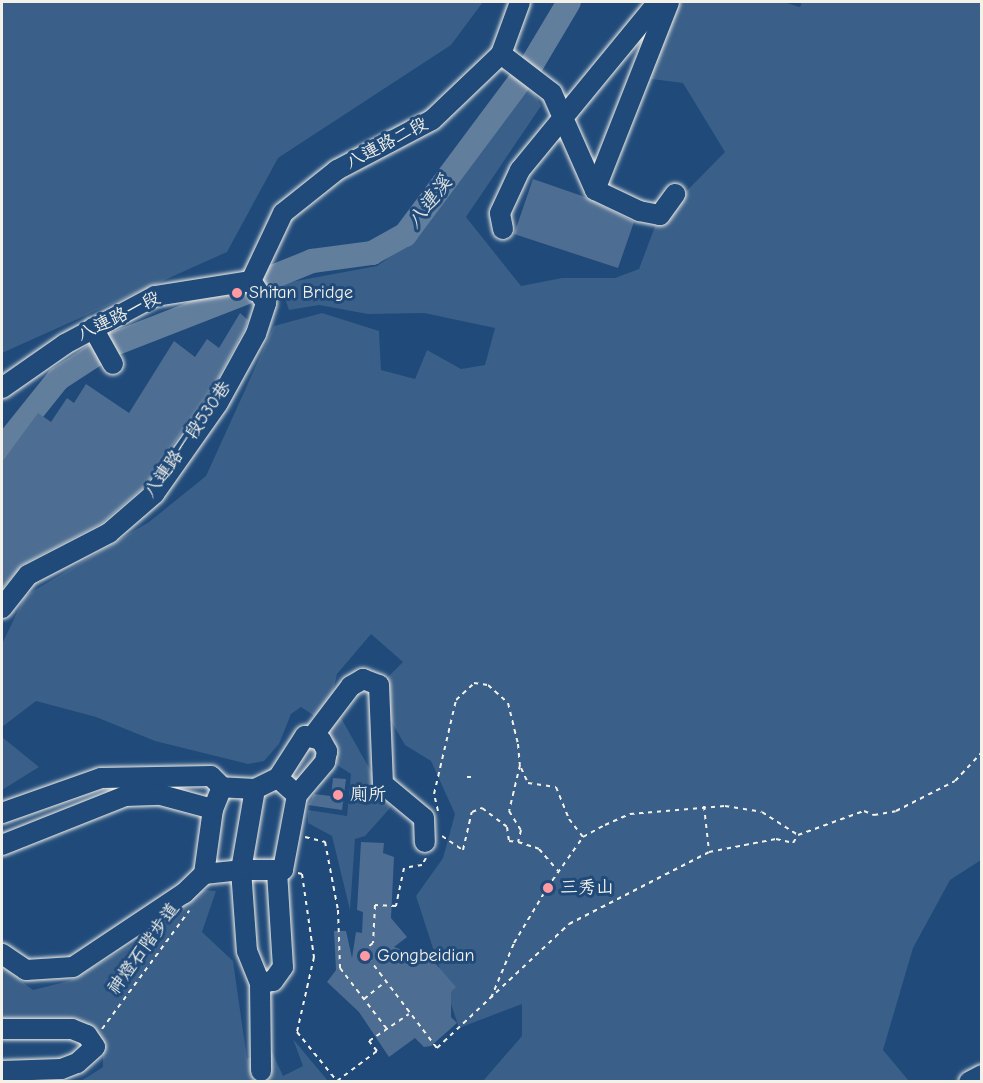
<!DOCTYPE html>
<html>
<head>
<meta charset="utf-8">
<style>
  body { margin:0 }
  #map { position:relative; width:983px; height:1083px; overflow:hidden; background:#1f4a7a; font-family:"Comic Neue","LXGW WenKai TC",sans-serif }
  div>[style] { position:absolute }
  .green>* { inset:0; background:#3a5f88 }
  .river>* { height:24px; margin:-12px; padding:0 12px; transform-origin:12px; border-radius:12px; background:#627e9d }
  .building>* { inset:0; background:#4d6e92 }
  .path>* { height:2px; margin-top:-1px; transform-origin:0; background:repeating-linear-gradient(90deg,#f4f1e8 0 4.5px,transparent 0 9px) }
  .roads { filter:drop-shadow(0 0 2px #f4f1e8) drop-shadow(0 0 2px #f4f1e8) }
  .minor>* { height:20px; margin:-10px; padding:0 10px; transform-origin:10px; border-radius:10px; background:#1f4a7a }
  .dots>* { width:16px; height:16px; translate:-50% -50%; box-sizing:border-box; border:3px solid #1f4a7a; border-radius:50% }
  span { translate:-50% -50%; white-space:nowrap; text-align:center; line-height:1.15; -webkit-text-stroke:6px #1f4a7a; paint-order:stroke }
  .street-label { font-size:18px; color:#f4f1e8 }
  .poi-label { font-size:18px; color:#f4f1e8 }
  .left { translate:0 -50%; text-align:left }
  .water-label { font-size:20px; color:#dee0dd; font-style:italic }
  .frame { position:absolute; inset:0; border:3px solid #f4f1e8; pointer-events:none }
</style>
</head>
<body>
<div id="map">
  <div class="green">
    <i style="clip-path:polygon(2px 2px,483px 2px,451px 45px,278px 158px,227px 252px,2px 353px)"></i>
    <i style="clip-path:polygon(662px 2px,783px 2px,800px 7px,802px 2px,981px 2px,981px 860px,950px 880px,913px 948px,883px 1050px,909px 1081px,483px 1081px,522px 1036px,522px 1004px,459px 1028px,416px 896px,443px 858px,455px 814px,431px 761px,405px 745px,387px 714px,385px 680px,403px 662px,371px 634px,337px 674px,331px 700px,391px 807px,365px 836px,355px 839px,350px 910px,332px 836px,308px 823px,308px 810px,347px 816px,351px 774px,337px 765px,331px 737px,319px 719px,301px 707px,291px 714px,279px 744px,264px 761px,248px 764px,155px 741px,96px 717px,36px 701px,2px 727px,2px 644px,25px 596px,149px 522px,206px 476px,274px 326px,322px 313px,379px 331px,381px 370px,415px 379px,427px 350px,461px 369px,485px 365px,495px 328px,424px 313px,368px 314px,319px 305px,289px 310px,280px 284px,377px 266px,418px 237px,530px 84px,541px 106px,466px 217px,521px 286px,562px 278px,615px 278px,639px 269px,657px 221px,725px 152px,683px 83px,636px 77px)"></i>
    <i style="clip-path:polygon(312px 726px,325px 777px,304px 795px,279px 772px)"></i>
    <i style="clip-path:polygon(2px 737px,39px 767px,2px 790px)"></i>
    <i style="clip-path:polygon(202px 890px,216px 891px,202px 932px,233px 961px,247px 1059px,271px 1050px,283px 1076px,303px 1066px,293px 1039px,328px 1081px,81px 1081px,103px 1067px,103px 1042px,2px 1018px,2px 966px,33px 990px,69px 981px,147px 936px)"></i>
  </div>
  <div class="river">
    <i style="left:532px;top:64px;width:72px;rotate:-59.2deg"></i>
    <i style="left:265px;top:280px;width:51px;rotate:-22deg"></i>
    <i style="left:312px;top:261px;width:61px;rotate:-7.6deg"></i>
    <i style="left:372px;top:253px;width:38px;rotate:-29deg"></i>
    <i style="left:405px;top:235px;width:196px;rotate:-53.3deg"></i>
    <i style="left:114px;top:344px;width:141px;rotate:-21.3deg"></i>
    <i style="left:2px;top:449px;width:90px;rotate:-51.3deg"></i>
    <i style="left:58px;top:379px;width:44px;rotate:-33deg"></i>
  </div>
  <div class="building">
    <i style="clip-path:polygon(533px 179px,585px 197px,634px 222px,618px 268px,514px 234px)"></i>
    <i style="clip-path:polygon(240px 313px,248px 320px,245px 329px,217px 380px,145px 486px,102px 523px,22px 565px,2px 589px,2px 462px,38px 413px,51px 422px,67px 398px,74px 403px,86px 384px,129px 413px,174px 341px,195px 357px,207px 339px,219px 348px)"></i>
    <i style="clip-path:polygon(333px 778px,346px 779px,342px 810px,308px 805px,314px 794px,331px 796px)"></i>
    <i style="clip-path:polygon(361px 842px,384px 843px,383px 853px,394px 857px,391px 918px,407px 937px,394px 947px,423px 958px,428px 955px,456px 987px,451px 992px,451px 1017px,457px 1023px,431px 1046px,424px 1047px,415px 1038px,389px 1057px,359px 1012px,327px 982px,336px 970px,334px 931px,346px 931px,352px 958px,356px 932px,362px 933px,363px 912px,357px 910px)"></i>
  </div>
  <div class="path">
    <i style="left:521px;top:768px;width:17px;rotate:65deg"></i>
    <i style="left:528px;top:783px;width:28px;rotate:8deg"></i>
    <i style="left:556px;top:787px;width:35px;rotate:68deg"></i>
    <i style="left:569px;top:819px;width:23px;rotate:52deg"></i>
    <i style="left:467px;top:777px;width:8px"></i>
    <i style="left:704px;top:806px;width:45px;rotate:83.7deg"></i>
    <i style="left:438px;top:811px;width:17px;rotate:-103deg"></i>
    <i style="left:434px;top:794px;width:97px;rotate:-76.8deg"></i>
    <i style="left:456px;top:700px;width:25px;rotate:-43deg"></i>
    <i style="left:474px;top:683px;width:14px;rotate:8deg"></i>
    <i style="left:488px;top:685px;width:27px;rotate:42deg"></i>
    <i style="left:508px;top:703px;width:42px;rotate:76.3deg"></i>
    <i style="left:518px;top:744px;width:21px;rotate:85deg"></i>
    <i style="left:520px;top:765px;width:47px;rotate:103.4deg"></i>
    <i style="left:509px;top:811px;width:22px;rotate:58deg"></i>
    <i style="left:521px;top:830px;width:12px;rotate:104deg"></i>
    <i style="left:518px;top:842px;width:22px;rotate:18deg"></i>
    <i style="left:539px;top:849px;width:29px;rotate:49deg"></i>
    <i style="left:442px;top:836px;width:25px;rotate:34deg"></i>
    <i style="left:463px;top:850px;width:39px;rotate:-77deg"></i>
    <i style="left:472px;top:812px;width:11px;rotate:-22deg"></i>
    <i style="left:482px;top:808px;width:31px;rotate:37deg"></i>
    <i style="left:507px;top:827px;width:14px;rotate:82deg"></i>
    <i style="left:509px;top:841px;width:9px;rotate:6deg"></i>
    <i style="left:305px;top:837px;width:21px;rotate:14deg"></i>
    <i style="left:325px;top:842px;width:69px;rotate:79.2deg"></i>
    <i style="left:338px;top:910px;width:58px;rotate:88deg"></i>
    <i style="left:340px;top:968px;width:77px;rotate:52.4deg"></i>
    <i style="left:426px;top:858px;width:8px;rotate:120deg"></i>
    <i style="left:422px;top:865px;width:18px;rotate:171deg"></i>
    <i style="left:404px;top:868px;width:39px;rotate:102deg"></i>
    <i style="left:396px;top:906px;width:21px;rotate:-177deg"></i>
    <i style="left:375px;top:905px;width:38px;rotate:93deg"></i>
    <i style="left:373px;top:943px;width:13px;rotate:141deg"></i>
    <i style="left:363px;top:951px;width:122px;rotate:52.7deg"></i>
    <i style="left:437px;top:1048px;width:181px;rotate:-43.2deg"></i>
    <i style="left:569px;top:924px;width:157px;rotate:-27.2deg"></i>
    <i style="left:709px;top:852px;width:68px;rotate:-11deg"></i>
    <i style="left:776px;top:839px;width:17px;rotate:13deg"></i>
    <i style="left:793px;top:843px;width:9px;rotate:-58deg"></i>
    <i style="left:298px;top:873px;width:4px;rotate:14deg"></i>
    <i style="left:302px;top:874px;width:84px;rotate:81.8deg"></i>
    <i style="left:314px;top:957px;width:77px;rotate:102.8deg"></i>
    <i style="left:297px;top:1032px;width:63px;rotate:50.8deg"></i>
    <i style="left:337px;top:1081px;width:50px;rotate:-36.9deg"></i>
    <i style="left:377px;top:1051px;width:13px;rotate:-129deg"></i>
    <i style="left:369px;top:1041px;width:48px;rotate:-34deg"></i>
    <i style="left:491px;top:998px;width:60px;rotate:-67.3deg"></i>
    <i style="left:514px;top:943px;width:64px;rotate:-59deg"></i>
    <i style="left:547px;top:888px;width:62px;rotate:-54.8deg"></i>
    <i style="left:583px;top:837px;width:25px;rotate:-29deg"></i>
    <i style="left:605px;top:825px;width:27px;rotate:-24deg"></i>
    <i style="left:630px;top:814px;width:95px;rotate:-4.8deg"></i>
    <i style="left:725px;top:806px;width:37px;rotate:9deg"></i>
    <i style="left:762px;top:812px;width:43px;rotate:32.6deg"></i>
    <i style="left:798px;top:835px;width:70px;rotate:-20deg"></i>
    <i style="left:864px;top:811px;width:11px;rotate:22deg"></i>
    <i style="left:874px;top:815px;width:22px;rotate:-10deg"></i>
    <i style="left:896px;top:811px;width:66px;rotate:-27deg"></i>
    <i style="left:955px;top:781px;width:40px;rotate:-47deg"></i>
    <i style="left:364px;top:999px;width:27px;rotate:-39deg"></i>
    <i style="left:102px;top:1029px;width:147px;rotate:-53.6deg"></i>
  </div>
  <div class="roads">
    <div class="minor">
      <i style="left:501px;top:54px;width:64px;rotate:37.4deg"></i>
      <i style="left:552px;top:93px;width:106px;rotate:66.1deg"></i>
      <i style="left:595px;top:190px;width:49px;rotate:25.5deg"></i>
      <i style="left:639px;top:211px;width:21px;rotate:11deg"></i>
      <i style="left:660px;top:215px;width:26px;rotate:-54deg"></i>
      <i style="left:595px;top:190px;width:202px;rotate:-68.5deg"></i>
      <i style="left:503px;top:229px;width:16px;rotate:-101deg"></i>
      <i style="left:500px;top:213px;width:47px;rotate:-65.1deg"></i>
      <i style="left:520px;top:170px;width:217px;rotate:-50.6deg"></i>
      <i style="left:251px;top:281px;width:75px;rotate:-64.8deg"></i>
      <i style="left:283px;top:213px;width:69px;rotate:-38.5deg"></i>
      <i style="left:337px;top:170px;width:107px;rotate:-27.8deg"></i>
      <i style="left:432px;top:120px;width:95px;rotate:-43.7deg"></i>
      <i style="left:501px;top:54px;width:55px;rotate:-69.9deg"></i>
      <i style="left:93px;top:328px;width:41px;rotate:60.9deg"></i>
      <i style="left:2px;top:388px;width:77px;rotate:-34.9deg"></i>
      <i style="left:65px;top:344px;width:102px;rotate:-28.1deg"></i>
      <i style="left:155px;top:296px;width:97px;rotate:-8.9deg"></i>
      <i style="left:2px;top:608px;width:42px;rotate:-51.8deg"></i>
      <i style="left:28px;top:575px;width:91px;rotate:-27.4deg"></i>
      <i style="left:109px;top:533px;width:60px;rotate:-40.9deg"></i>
      <i style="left:154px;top:494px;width:111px;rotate:-54.9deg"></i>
      <i style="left:218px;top:403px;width:79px;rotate:-61.2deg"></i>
      <i style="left:256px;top:334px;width:33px;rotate:-72deg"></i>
      <i style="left:266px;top:303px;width:27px;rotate:-124deg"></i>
      <i style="left:313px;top:736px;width:63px;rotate:-52.8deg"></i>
      <i style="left:351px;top:686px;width:14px;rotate:-30deg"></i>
      <i style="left:363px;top:679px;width:17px;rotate:21deg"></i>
      <i style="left:379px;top:685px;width:99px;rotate:87.7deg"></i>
      <i style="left:383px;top:784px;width:53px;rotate:39.7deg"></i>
      <i style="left:424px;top:818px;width:24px;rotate:88deg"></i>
      <i style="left:278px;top:778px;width:50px;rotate:-57.3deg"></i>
      <i style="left:305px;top:736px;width:16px;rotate:14deg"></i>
      <i style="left:321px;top:740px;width:13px;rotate:61deg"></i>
      <i style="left:327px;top:751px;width:11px;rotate:100deg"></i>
      <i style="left:325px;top:762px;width:43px;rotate:130.3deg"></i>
      <i style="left:255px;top:789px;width:25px;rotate:-26deg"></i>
      <i style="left:278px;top:778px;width:25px;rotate:42deg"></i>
      <i style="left:297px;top:795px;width:76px;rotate:100.6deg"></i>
      <i style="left:283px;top:870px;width:42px;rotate:180deg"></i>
      <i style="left:241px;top:870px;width:81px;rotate:85.8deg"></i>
      <i style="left:247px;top:951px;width:35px;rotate:68deg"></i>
      <i style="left:260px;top:983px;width:13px;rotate:-9deg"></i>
      <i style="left:273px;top:981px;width:17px;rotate:-54deg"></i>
      <i style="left:283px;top:967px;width:95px;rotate:-93.6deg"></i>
      <i style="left:2px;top:813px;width:105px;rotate:-19.5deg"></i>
      <i style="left:101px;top:778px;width:110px;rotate:-1deg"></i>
      <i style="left:211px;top:776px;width:16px;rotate:45deg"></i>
      <i style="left:222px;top:787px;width:24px;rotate:112deg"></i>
      <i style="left:213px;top:809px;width:66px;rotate:97.9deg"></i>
      <i style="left:204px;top:874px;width:28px;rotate:136deg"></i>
      <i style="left:184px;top:893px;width:133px;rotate:146.3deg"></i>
      <i style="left:73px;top:967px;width:47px;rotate:176.3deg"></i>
      <i style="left:26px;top:970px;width:29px;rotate:-146deg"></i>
      <i style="left:2px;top:845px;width:132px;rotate:-21.7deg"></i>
      <i style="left:125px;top:796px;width:36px;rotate:-2deg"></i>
      <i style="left:161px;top:795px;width:54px;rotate:15.1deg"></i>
      <i style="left:204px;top:874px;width:37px;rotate:-6deg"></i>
      <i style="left:241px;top:870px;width:82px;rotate:-80.2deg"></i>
      <i style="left:255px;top:789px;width:33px;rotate:-177deg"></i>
      <i style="left:260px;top:983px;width:88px;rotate:89.3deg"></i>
      <i style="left:2px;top:1029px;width:70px"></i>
      <i style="left:72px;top:1029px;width:16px;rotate:22deg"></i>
      <i style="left:87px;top:1035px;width:14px;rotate:56deg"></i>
      <i style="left:95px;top:1047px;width:24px;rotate:138deg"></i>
      <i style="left:77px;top:1063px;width:17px;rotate:159deg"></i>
      <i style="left:61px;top:1069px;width:59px;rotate:178.1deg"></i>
      <i style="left:969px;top:1082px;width:15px;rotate:-28deg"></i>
    </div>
  </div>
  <div class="dots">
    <i style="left:237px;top:293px;background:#ff9aa2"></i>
    <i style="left:338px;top:795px;background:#ff9aa2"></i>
    <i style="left:548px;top:888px;background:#ff9aa2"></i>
    <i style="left:365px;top:956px;background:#ff9aa2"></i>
  </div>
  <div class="street-label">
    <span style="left:387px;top:144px;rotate:-28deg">八連路二段</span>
    <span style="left:119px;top:317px;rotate:-26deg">八連路一段</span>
    <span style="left:188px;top:440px;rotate:-55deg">八連路一段530巷</span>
    <span style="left:144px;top:949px;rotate:-54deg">神燈石階步道</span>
  </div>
  <div class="poi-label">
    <span class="left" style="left:249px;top:293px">Shitan Bridge</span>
    <span class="left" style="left:350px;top:795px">廁所</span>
    <span class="left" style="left:560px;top:888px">三秀山</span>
    <span class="left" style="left:377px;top:956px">Gongbeidian</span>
  </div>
  <div class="water-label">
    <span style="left:429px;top:202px;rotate:-53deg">八連溪</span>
  </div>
  <div class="frame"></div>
</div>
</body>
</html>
